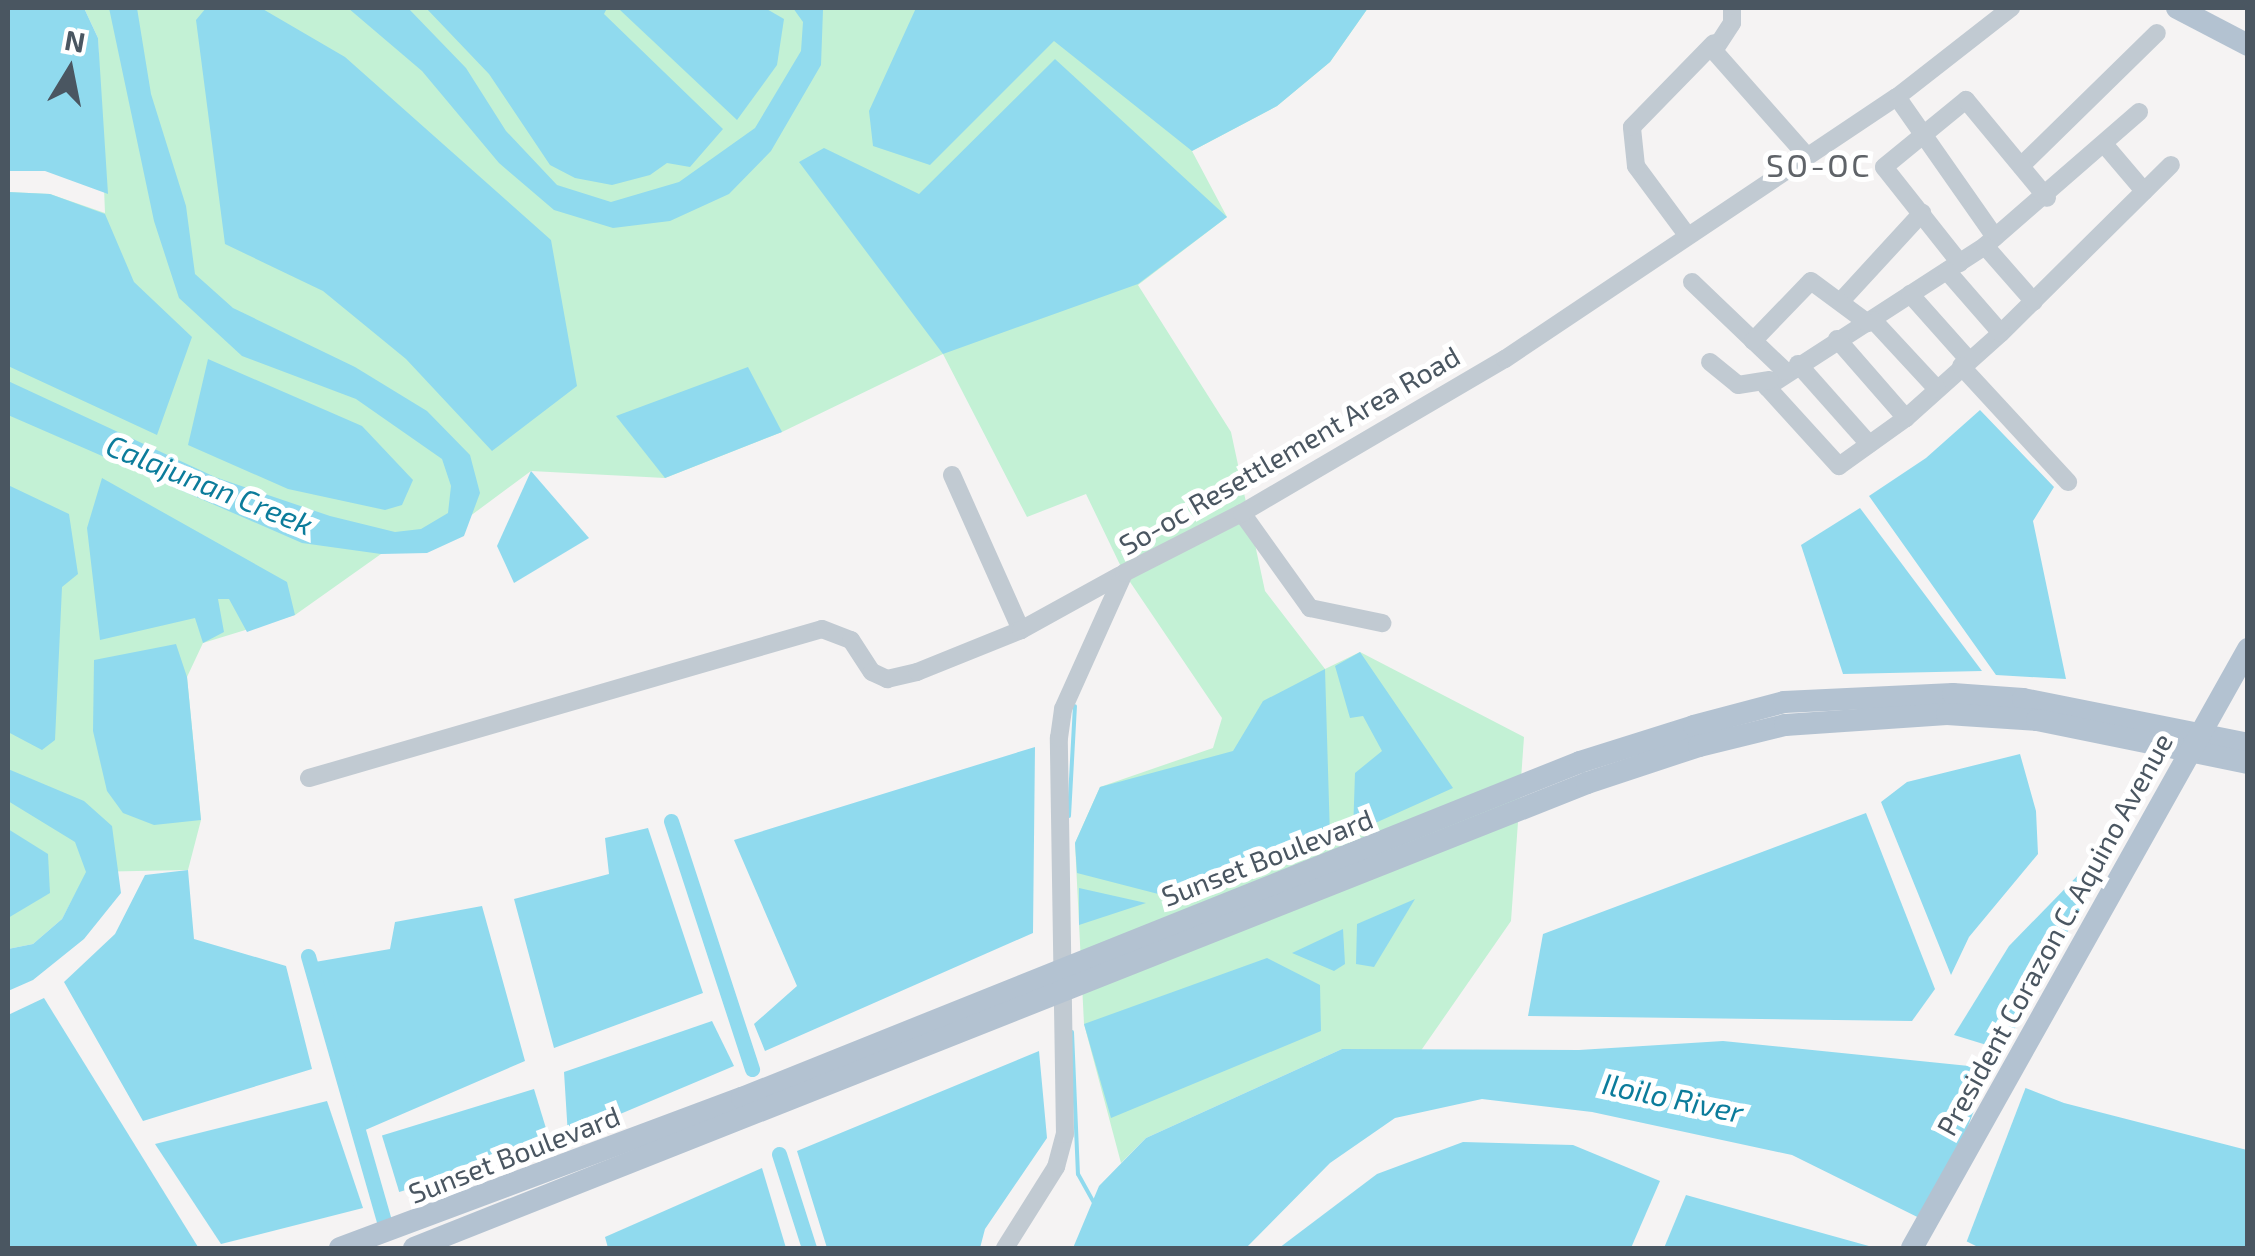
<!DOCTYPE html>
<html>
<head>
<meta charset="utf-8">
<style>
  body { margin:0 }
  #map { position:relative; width:2255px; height:1256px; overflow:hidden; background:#f5f3f3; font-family:"Exo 2",sans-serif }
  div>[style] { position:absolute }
  .green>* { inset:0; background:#c3f1d5 }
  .water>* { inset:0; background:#90daee; transform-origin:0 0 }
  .pier>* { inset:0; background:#f5f3f3; transform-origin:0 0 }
  .stream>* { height:4px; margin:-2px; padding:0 2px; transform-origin:2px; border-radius:2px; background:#90daee }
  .canal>* { height:15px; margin:-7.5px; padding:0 7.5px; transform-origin:7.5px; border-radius:7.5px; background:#90daee }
  .minor>* { height:18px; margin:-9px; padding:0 9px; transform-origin:9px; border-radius:9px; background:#c1cad2 }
  .major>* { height:22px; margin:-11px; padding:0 11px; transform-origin:11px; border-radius:11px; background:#b3c2d1 }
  span { translate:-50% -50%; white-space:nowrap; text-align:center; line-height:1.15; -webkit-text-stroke:10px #fff; paint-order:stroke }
  .street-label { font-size:28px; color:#4a5661 }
  .water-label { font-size:30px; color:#0c7c9b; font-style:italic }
  .quarter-label { font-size:32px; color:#5f6368; letter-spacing:2.5px }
  .frame { position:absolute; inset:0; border:10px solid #4a5661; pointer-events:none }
  .north { position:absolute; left:20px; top:20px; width:100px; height:100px; -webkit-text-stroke:8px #fff; paint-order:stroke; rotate:10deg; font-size:28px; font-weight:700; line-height:40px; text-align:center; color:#4a5661 }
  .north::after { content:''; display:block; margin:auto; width:35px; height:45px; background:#4a5661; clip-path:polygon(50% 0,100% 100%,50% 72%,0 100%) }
</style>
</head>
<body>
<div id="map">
  <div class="green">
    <i style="clip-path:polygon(84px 8px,1368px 8px,1330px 62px,1277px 106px,1192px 151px,1227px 217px,1138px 285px,1231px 432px,1265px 591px,1325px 669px,1360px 652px,1524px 737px,1511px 921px,1420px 1052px,1342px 1049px,1146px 1138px,1121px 1163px,1084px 1024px,1075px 843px,1100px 787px,1213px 748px,1222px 718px,1124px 573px,1086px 494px,1027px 517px,943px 354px,782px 432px,665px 478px,531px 471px,454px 528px,381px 554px,295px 615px,203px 643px,187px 677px,201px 820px,188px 870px,87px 872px,62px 919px,33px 944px,8px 949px,8px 192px,50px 194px,105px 213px,98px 38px)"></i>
  </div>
  <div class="water">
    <i style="clip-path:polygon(8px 8px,84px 8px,98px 38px,108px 194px,45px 171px,8px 171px)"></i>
    <i style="clip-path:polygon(109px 8px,137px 8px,151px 94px,186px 206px,195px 274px,233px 308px,355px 367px,427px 411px,470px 455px,480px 493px,464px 536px,427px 553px,381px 554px,302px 543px,8px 415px,8px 381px,215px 477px,330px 516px,395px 532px,421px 529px,448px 513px,451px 486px,442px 459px,356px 399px,242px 356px,179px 298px,154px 221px)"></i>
    <i style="clip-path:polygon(206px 8px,261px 8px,345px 57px,551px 240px,577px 386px,492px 451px,406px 359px,323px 291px,225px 244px,196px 20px)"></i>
    <i style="clip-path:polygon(348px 8px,408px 8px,466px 68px,506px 131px,557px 185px,611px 202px,679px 182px,755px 128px,801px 51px,803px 22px,793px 8px,823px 10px,821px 65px,771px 151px,729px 194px,670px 221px,613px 228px,554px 210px,499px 163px,422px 71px)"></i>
    <i style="clip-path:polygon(426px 8px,607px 8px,604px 14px,723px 129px,690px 167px,667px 163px,650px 175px,612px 185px,575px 178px,550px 165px,489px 74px)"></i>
    <i style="clip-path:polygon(765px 8px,784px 19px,777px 65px,737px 120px,620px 10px)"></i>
    <i style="clip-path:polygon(916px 8px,1368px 8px,1330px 62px,1277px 106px,1192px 151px,1054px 41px,930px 165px,873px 146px,869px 111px)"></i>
    <i style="clip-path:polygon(1055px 59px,1227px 217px,1138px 284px,943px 354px,799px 162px,824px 148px,919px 194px)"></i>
    <i style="clip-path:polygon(8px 192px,50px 194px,105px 214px,134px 282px,192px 337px,157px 435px,8px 366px)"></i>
    <i style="clip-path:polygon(208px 359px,362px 426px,413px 480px,402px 505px,385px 510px,288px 489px,188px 445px)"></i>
    <i style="clip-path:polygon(748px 367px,782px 432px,665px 478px,616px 416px)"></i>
    <i style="clip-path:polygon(1980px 410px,2054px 487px,2033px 521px,2066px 679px,1996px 675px,1869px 496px,1926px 458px)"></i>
    <i style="clip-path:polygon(531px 471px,589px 538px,514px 583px,497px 546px)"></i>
    <i style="clip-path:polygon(102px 478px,287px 582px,295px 615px,247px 632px,229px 599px,218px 599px,224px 632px,203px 643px,195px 618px,100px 640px,87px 528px)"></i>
    <i style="clip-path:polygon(8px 485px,69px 514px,78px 574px,62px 587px,55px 740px,42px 750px,8px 732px)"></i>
    <i style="clip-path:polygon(1860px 508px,1982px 671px,1843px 674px,1801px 545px)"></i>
    <i style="clip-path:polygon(176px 644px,187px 677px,201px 820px,154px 825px,123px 813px,107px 791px,93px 731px,94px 660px)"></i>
    <i style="clip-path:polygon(1360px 652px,1453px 788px,1353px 833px,1355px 773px,1382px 751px,1363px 716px,1350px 718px,1335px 666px)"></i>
    <i style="clip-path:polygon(1325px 669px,1330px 837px,1166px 896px,1077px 873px,1075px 843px,1100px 787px,1233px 751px,1263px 701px)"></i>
    <i style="clip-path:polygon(1035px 747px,1033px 933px,765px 1051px,754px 1024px,797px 986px,734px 840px)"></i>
    <i style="clip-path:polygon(2020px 754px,2036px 811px,2038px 854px,1969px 937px,1951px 975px,1881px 802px,1907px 782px)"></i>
    <i style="clip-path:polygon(8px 769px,84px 801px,112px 826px,121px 893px,84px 939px,33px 980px,8px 991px,8px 949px,33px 944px,62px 919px,86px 872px,75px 842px,8px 801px)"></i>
    <i style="clip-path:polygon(1866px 813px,1935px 989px,1912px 1021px,1528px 1016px,1543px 934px)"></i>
    <i style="clip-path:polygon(648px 828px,703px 993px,554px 1048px,514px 899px,609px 874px,605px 838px)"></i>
    <i style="clip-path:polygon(8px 829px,48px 854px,50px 893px,8px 918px)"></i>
    <i style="clip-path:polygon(2085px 868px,2098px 876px,2003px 1050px,1954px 1035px,2009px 946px)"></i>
    <i style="clip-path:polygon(188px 870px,194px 939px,286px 966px,312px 1069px,143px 1121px,64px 982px,115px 934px,145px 875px)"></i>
    <i style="clip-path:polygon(1079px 888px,1146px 903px,1079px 925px)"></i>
    <i style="clip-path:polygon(1415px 899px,1374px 967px,1356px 964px,1357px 924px)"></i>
    <i style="clip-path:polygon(482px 906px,525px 1061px,363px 1131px,315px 962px,390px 949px,395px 922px)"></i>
    <i style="clip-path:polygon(1343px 929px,1345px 964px,1334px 971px,1292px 953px)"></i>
    <i style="clip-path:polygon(1267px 958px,1320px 985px,1321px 1031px,1111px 1118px,1084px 1024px)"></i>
    <i style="clip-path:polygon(44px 998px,198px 1247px,8px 1248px,8px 1015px)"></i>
    <i style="clip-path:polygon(712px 1021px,734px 1066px,568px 1136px,564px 1072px)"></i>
    <i style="clip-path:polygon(1723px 1041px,1969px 1066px,2064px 1103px,2247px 1150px,2247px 1248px,1980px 1248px,1792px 1155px,1592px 1112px,1482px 1099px,1395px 1118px,1330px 1163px,1246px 1248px,1073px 1248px,1099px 1186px,1146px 1138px,1342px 1049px,1579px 1050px)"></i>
    <i style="clip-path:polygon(1039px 1051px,1047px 1138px,985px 1229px,980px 1248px,827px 1248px,797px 1151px)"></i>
    <i style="left:534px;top:1089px;width:59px;height:159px;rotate:73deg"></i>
    <i style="clip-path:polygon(327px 1101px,363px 1208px,221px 1244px,155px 1144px)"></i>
    <i style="clip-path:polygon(1463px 1142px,1573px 1145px,1660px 1181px,1631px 1248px,1279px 1248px,1377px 1174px)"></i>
    <i style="clip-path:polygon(762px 1168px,786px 1248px,608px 1248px,605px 1237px)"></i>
    <i style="clip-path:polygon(1686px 1195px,1876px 1248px,1664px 1248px)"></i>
  </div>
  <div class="pier">
    <i style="left:1990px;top:1069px;width:40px;height:172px;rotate:21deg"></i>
  </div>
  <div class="stream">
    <i style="left:1069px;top:816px;width:110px;rotate:-86.9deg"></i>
    <i style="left:1072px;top:1032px;width:142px;rotate:87.6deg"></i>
    <i style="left:1078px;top:1174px;width:33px;rotate:61deg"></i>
  </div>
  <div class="canal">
    <i style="left:671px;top:821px;width:261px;rotate:71.9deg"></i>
    <i style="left:308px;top:956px;width:276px;rotate:74deg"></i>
    <i style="left:779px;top:1154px;width:99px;rotate:72.3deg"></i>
  </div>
  <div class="minor">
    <i style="left:1732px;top:8px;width:15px;rotate:90deg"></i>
    <i style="left:1732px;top:23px;width:33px;rotate:123deg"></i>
    <i style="left:1714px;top:51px;width:140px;rotate:48.5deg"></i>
    <i style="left:1897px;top:97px;width:171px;rotate:55deg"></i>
    <i style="left:2139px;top:112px;width:204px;rotate:139deg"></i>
    <i style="left:1985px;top:246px;width:260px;rotate:147.1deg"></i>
    <i style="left:1767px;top:387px;width:107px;rotate:47.7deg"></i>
    <i style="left:1839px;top:466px;width:82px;rotate:-35.6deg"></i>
    <i style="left:1906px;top:418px;width:127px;rotate:-41.8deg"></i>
    <i style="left:2001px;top:333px;width:239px;rotate:-44.7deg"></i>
    <i style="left:2104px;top:144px;width:62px;rotate:49.6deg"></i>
    <i style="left:2021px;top:166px;width:190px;rotate:-44.4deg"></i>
    <i style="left:1687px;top:235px;width:86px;rotate:-126.5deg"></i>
    <i style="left:1636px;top:166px;width:39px;rotate:-96deg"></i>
    <i style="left:1632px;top:127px;width:117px;rotate:-45.7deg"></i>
    <i style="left:1985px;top:246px;width:74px;rotate:48.8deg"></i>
    <i style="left:1960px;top:263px;width:122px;rotate:-128.4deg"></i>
    <i style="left:1884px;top:167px;width:106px;rotate:-39.3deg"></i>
    <i style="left:1966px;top:100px;width:127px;rotate:50.4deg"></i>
    <i style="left:1947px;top:271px;width:82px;rotate:48.9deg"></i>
    <i style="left:1692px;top:282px;width:129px;rotate:43.7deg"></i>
    <i style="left:1910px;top:294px;width:87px;rotate:48.3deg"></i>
    <i style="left:1841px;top:301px;width:120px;rotate:-47.4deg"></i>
    <i style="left:1873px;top:320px;width:94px;rotate:47.2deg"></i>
    <i style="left:1837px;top:339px;width:105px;rotate:48.9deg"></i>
    <i style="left:1753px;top:341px;width:83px;rotate:-46deg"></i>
    <i style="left:1811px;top:281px;width:71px;rotate:36.4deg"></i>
    <i style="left:1710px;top:362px;width:36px;rotate:39deg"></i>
    <i style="left:1738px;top:385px;width:32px;rotate:-9deg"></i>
    <i style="left:1798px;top:364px;width:107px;rotate:48.4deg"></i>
    <i style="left:1961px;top:366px;width:158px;rotate:47.3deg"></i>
    <i style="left:952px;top:475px;width:170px;rotate:66deg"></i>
    <i style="left:1242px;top:513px;width:117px;rotate:54.4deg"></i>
    <i style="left:1310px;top:608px;width:74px;rotate:11.8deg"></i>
    <i style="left:309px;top:778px;width:534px;rotate:-16.2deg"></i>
    <i style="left:822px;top:629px;width:31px;rotate:21deg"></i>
    <i style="left:851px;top:640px;width:38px;rotate:57deg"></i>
    <i style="left:872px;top:672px;width:17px;rotate:25deg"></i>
    <i style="left:887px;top:679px;width:31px;rotate:-13deg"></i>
    <i style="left:917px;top:672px;width:112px;rotate:-22deg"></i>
    <i style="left:1021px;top:630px;width:112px;rotate:-28.9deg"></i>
    <i style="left:1005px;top:1248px;width:96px;rotate:-57.8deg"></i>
    <i style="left:1056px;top:1167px;width:34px;rotate:-75deg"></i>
    <i style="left:1065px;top:1134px;width:396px;rotate:-90.9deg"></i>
    <i style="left:1059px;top:738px;width:29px;rotate:-82deg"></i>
    <i style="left:1063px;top:709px;width:149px;rotate:-65.8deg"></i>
    <i style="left:1124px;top:573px;width:132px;rotate:-27deg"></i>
    <i style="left:1242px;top:513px;width:305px;rotate:-30.4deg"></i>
    <i style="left:1505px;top:359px;width:471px;rotate:-33.8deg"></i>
    <i style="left:1897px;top:97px;width:145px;rotate:-38deg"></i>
  </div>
  <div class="major">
    <i style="left:2177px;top:8px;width:80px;rotate:27.5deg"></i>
    <i style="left:340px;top:1248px;width:429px;rotate:-20.5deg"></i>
    <i style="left:742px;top:1098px;width:903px;rotate:-21.85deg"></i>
    <i style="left:1580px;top:762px;width:120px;rotate:-17.5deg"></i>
    <i style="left:1694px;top:726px;width:93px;rotate:-14.9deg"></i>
    <i style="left:1784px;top:702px;width:169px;rotate:-2.7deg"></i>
    <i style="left:1953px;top:694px;width:70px;rotate:4.1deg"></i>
    <i style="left:2023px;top:699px;width:229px;rotate:11.3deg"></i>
    <i style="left:414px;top:1248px;width:1262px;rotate:-21.62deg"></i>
    <i style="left:1587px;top:783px;width:118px;rotate:-18.3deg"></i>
    <i style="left:1699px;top:746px;width:89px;rotate:-13.7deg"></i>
    <i style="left:1785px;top:725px;width:162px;rotate:-3.9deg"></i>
    <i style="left:1947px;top:714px;width:90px;rotate:3.8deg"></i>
    <i style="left:2037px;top:720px;width:215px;rotate:11.5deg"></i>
    <i style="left:1912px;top:1248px;width:687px;rotate:-60.71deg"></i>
  </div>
  <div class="street-label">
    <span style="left:1289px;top:450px;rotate:-30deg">So-oc Resettlement Area Road</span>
    <span style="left:1267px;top:857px;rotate:-21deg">Sunset Boulevard</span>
    <span style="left:2054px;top:934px;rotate:-61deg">President Corazon C. Aquino Avenue</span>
    <span style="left:514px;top:1154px;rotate:-21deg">Sunset Boulevard</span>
  </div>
  <div class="water-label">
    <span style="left:210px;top:484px;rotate:22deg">Calajunan Creek</span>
    <span style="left:1673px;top:1097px;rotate:12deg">Iloilo River</span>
  </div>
  <div class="quarter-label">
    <span style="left:1819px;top:164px">SO-OC</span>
  </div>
  <div class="frame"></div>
  <div class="north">N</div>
</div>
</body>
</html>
